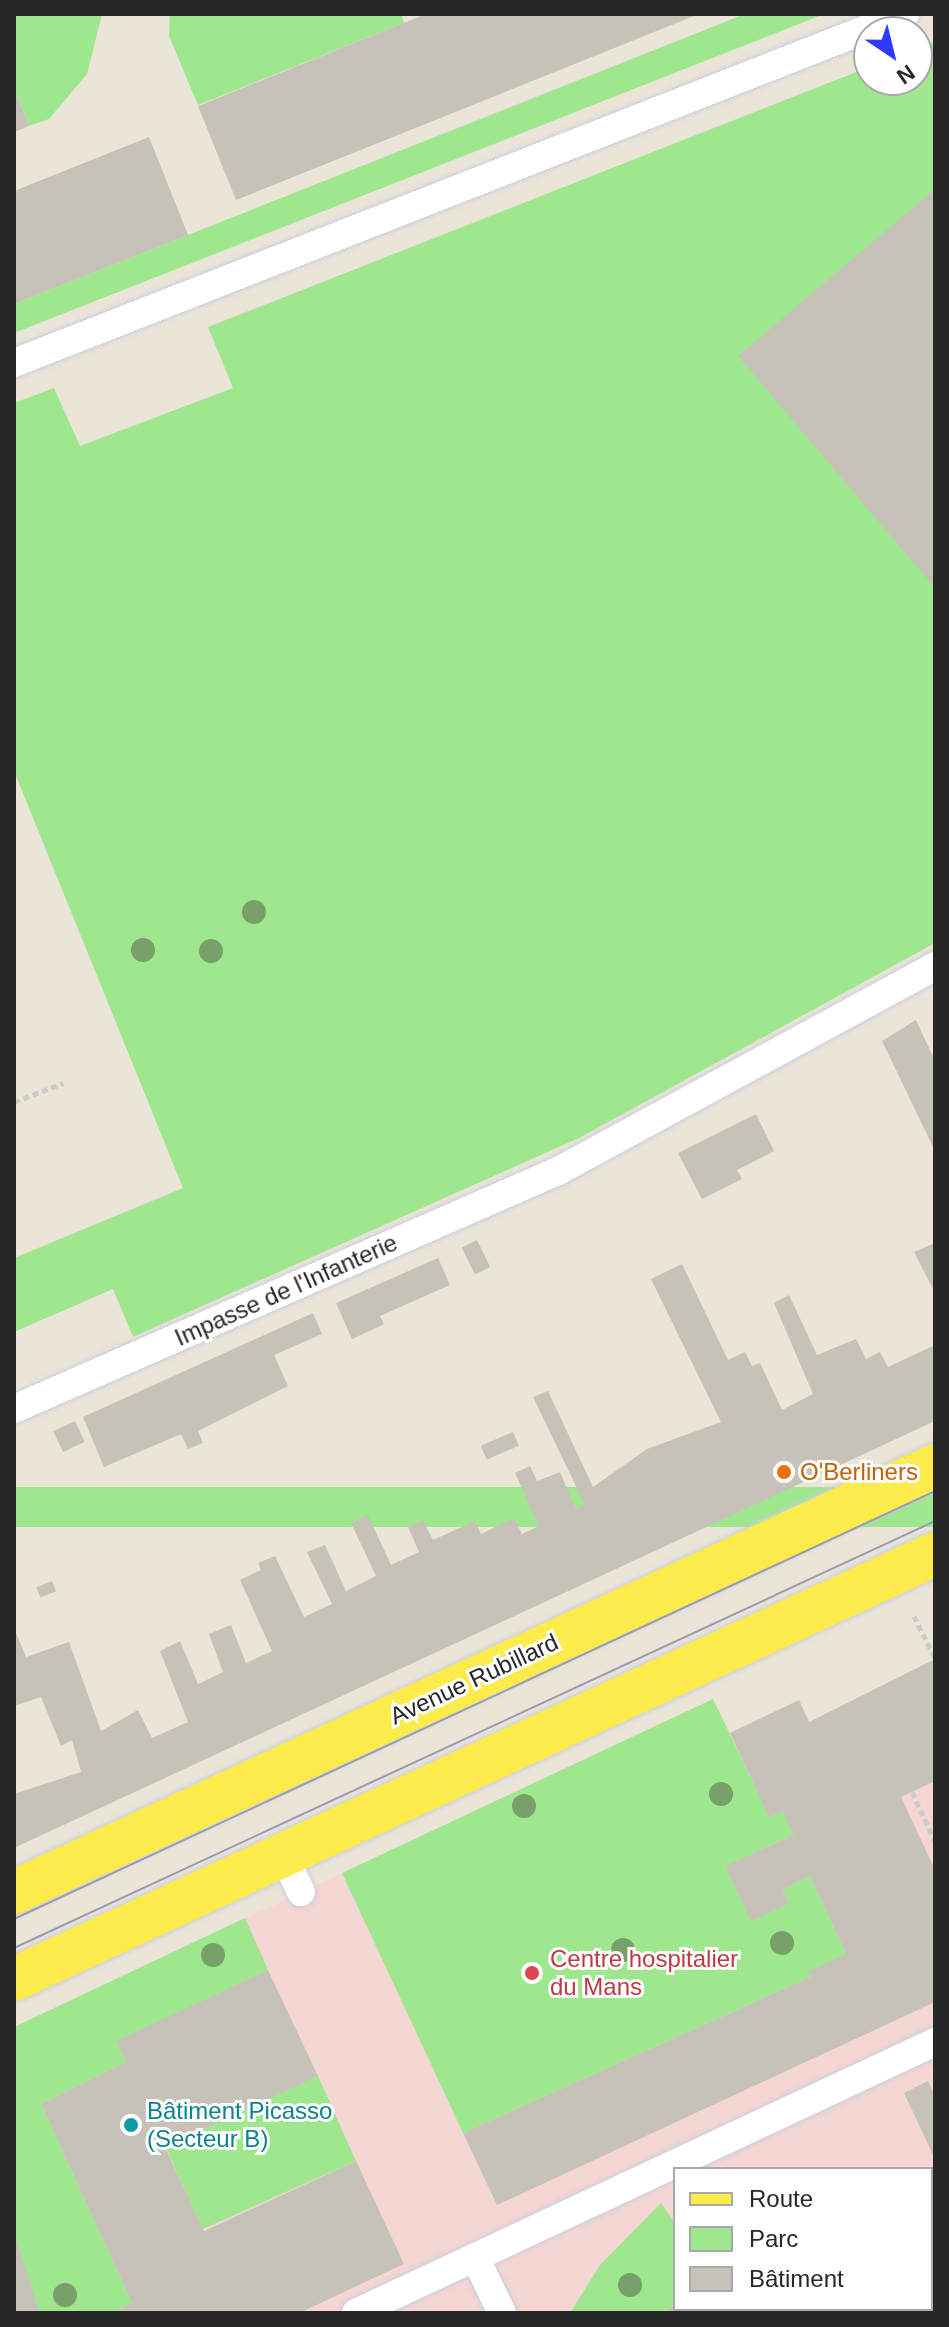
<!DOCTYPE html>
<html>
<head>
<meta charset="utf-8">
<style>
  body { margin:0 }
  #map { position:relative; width:949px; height:2327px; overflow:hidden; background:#ebe5d7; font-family:Arial,sans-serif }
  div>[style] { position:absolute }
  .medical>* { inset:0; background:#f4d6d2 }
  .green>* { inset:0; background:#9fe78e; transform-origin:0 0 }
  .building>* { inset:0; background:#c6c2b7; transform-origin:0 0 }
  .path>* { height:5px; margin-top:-2.5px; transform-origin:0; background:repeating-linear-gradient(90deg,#cbcbcb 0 6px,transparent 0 10px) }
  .roads { filter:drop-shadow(0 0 2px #cccde2) drop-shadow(0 0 2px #cccde2) }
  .service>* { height:28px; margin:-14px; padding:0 14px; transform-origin:14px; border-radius:14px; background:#fff }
  .primary>* { height:44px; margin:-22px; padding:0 22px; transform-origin:22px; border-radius:22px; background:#fbec4c }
  .tram>* { height:2px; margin:-1px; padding:0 1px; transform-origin:1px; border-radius:1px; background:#9a9ab3 }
  .trees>* { width:24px; height:24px; margin:-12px; border-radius:50%; background:#78a06b }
  .dots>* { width:22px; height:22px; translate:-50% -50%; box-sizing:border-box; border:4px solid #fff; border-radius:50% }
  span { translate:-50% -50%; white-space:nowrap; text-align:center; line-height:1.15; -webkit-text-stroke:6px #fff; paint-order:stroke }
  .street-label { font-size:24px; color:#272727 }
  .food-label { font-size:24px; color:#c56008 }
  .left { translate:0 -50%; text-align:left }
  .health-label { font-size:24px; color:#be3a42 }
  .culture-label { font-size:24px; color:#0d838f }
  .frame { position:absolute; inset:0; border:16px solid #272727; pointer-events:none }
  .legend { position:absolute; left:673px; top:2167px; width:260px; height:144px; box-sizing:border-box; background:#fff; border:2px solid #a9a9a9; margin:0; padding:10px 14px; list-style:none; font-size:24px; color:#272727 }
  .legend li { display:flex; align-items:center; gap:16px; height:40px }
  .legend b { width:40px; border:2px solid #a9a9a9 }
  .north { position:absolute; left:853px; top:16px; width:80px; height:80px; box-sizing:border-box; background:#fff; border:2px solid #a9a9a9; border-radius:50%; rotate:145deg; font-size:22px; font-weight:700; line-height:32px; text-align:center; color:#272727 }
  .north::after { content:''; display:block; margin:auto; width:28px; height:36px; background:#3039ff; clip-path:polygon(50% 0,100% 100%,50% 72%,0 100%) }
</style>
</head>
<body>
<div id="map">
  <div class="medical">
    <i style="clip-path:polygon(evenodd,935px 1659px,935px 2313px,40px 2313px,14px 2234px,14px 2027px,713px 1699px,730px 1732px,799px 1700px,810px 1722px,935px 1659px,675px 2169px,931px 2169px,931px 2309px,675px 2309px,675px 2169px)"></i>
  </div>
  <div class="green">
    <i style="clip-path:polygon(14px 14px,102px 14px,87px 74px,49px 119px,29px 126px,14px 88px)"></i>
    <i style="clip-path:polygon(170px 14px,401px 14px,404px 23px,198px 105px,169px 36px)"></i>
    <i style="clip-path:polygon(745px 14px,824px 14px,14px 333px,14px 304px)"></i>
    <i style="clip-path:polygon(935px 41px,935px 943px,579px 1138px,133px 1337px,113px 1289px,14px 1332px,14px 1258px,183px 1188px,14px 771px,14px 403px,54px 388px,80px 446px,233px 388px,208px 327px,869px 67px,869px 80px,917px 80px,917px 49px)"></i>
    <i style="left:935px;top:1487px;width:40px;height:1015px;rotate:90deg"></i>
    <i style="clip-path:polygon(713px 1699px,769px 1816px,782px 1811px,793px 1835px,726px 1866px,751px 1920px,789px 1904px,783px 1889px,810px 1876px,846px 1954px,808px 1972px,810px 1977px,463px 2133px,342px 1873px)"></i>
    <i style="clip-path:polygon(245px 1918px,268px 1970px,117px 2041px,126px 2062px,41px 2104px,132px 2303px,112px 2313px,40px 2313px,14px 2234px,14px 2027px)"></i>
    <i style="left:318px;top:2076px;width:93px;height:168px;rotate:66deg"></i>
    <i style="clip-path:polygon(661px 2203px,675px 2223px,675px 2306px,659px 2313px,570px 2313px,600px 2265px)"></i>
  </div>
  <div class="building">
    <i style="clip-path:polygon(426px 14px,699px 14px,236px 200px,198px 106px)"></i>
    <i style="clip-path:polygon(14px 88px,29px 126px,14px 132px)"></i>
    <i style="clip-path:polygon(149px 137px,188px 235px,14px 304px,14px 191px)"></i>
    <i style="clip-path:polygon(935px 189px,935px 588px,738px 356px)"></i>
    <i style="clip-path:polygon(916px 1020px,935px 1061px,935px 1151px,882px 1041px)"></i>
    <i style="clip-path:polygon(756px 1114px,774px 1151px,737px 1170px,742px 1179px,702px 1199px,678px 1153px)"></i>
    <i style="left:477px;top:1240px;width:30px;height:17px;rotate:64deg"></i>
    <i style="clip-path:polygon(935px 1243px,935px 1293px,914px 1252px)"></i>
    <i style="clip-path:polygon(438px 1258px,450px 1285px,380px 1316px,384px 1324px,352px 1339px,336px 1303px)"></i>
    <i style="clip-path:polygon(682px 1264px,728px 1360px,745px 1352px,752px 1366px,760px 1363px,782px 1410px,813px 1394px,774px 1303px,789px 1295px,817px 1355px,856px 1339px,866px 1359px,880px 1352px,888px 1367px,935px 1345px,935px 1421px,14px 1848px,14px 1794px,81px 1772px,72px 1740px,61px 1746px,41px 1697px,14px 1706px,14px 1628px,26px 1657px,69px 1642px,101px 1731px,138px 1710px,152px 1738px,188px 1722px,160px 1651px,180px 1641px,198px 1684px,223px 1672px,209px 1634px,231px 1625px,246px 1663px,272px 1651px,240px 1580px,261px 1570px,258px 1563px,275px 1556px,304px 1617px,332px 1604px,307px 1552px,325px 1545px,346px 1591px,376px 1576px,351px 1523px,368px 1515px,391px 1565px,419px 1552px,408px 1527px,423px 1520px,433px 1540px,475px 1521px,481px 1534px,514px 1518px,522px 1534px,539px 1526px,515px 1473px,530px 1466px,537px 1481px,560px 1472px,576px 1509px,585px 1505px,533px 1397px,548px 1391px,593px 1487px,647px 1449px,721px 1422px,651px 1279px)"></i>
    <i style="clip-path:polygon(313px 1313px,322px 1334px,274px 1355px,288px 1386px,198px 1431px,203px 1443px,188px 1449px,181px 1434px,104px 1467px,83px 1417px)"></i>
    <i style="left:75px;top:1421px;width:23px;height:24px;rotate:65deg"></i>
    <i style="left:513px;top:1432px;width:15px;height:35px;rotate:67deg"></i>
    <i style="left:52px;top:1581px;width:11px;height:17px;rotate:68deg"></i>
    <i style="clip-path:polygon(935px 1659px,935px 1781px,901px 1797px,935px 1870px,935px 2002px,497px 2205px,463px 2133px,810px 1977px,807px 1972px,846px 1954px,810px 1876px,783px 1889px,789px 1904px,751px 1921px,725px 1866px,793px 1835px,782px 1811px,769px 1817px,730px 1733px,799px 1700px,809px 1722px)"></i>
    <i style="clip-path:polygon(268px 1970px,318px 2076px,165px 2147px,204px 2231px,356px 2161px,404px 2264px,299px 2313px,112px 2313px,132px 2303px,41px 2104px,126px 2062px,116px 2041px)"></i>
    <i style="clip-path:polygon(928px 2081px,935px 2096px,935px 2159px,904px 2093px)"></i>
    <i style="left:935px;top:2184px;width:79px;height:4px;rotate:90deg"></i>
    <i style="clip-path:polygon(14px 2236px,15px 2236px,40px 2313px,14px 2313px)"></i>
    <i style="clip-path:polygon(675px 2306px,675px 2309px,837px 2309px,659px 2313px)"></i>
  </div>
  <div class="path">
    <i style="left:14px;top:1102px;width:53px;rotate:-21.2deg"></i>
    <i style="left:914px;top:1616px;width:47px;rotate:63.4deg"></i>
    <i style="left:912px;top:1792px;width:54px;rotate:64.9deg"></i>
    <i style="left:920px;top:2313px;width:10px;rotate:-24deg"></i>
  </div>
  <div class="roads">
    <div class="service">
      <i style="left:14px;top:363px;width:957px;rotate:-21.39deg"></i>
      <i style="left:14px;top:1409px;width:594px;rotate:-23.63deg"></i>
      <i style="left:558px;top:1171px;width:429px;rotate:-28.5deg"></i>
      <i style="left:283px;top:1854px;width:42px;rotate:64.7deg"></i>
      <i style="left:475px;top:2257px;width:62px;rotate:64.3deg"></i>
      <i style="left:356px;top:2313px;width:639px;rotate:-25.08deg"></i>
    </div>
    <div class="primary">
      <i style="left:14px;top:1892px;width:1015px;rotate:-24.82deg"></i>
      <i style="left:14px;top:1979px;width:1014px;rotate:-24.77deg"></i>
    </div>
  </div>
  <div class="tram">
    <i style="left:14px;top:1919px;width:1016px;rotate:-24.92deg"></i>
    <i style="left:14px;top:1948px;width:1015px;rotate:-24.87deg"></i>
  </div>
  <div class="trees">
    <i style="left:254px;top:912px"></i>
    <i style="left:143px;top:950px"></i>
    <i style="left:211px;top:951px"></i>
    <i style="left:721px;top:1794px"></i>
    <i style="left:524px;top:1806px"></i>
    <i style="left:782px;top:1943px"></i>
    <i style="left:623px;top:1950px"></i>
    <i style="left:213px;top:1955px"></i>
    <i style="left:630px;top:2285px"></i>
    <i style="left:65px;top:2295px"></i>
  </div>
  <div class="dots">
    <i style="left:784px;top:1472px;background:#e8710a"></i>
    <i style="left:532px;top:1973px;background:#e0444e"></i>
    <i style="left:131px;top:2125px;background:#0f9aa8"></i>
  </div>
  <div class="street-label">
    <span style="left:286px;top:1290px;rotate:-24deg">Impasse de l'Infanterie</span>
    <span style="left:474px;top:1679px;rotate:-25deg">Avenue Rubillard</span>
  </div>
  <div class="food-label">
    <span class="left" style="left:800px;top:1472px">O'Berliners</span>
  </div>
  <div class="health-label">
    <span class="left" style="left:550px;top:1973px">Centre hospitalier<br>du Mans</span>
  </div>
  <div class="culture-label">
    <span class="left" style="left:147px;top:2125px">Bâtiment Picasso<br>(Secteur B)</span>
  </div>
  <div class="frame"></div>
  <ul class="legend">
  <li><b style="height:10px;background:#fbec4c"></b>Route</li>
  <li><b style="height:22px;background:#9fe78e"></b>Parc</li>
  <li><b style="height:22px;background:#c6c2b7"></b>Bâtiment</li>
  </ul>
  <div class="north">N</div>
</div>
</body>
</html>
